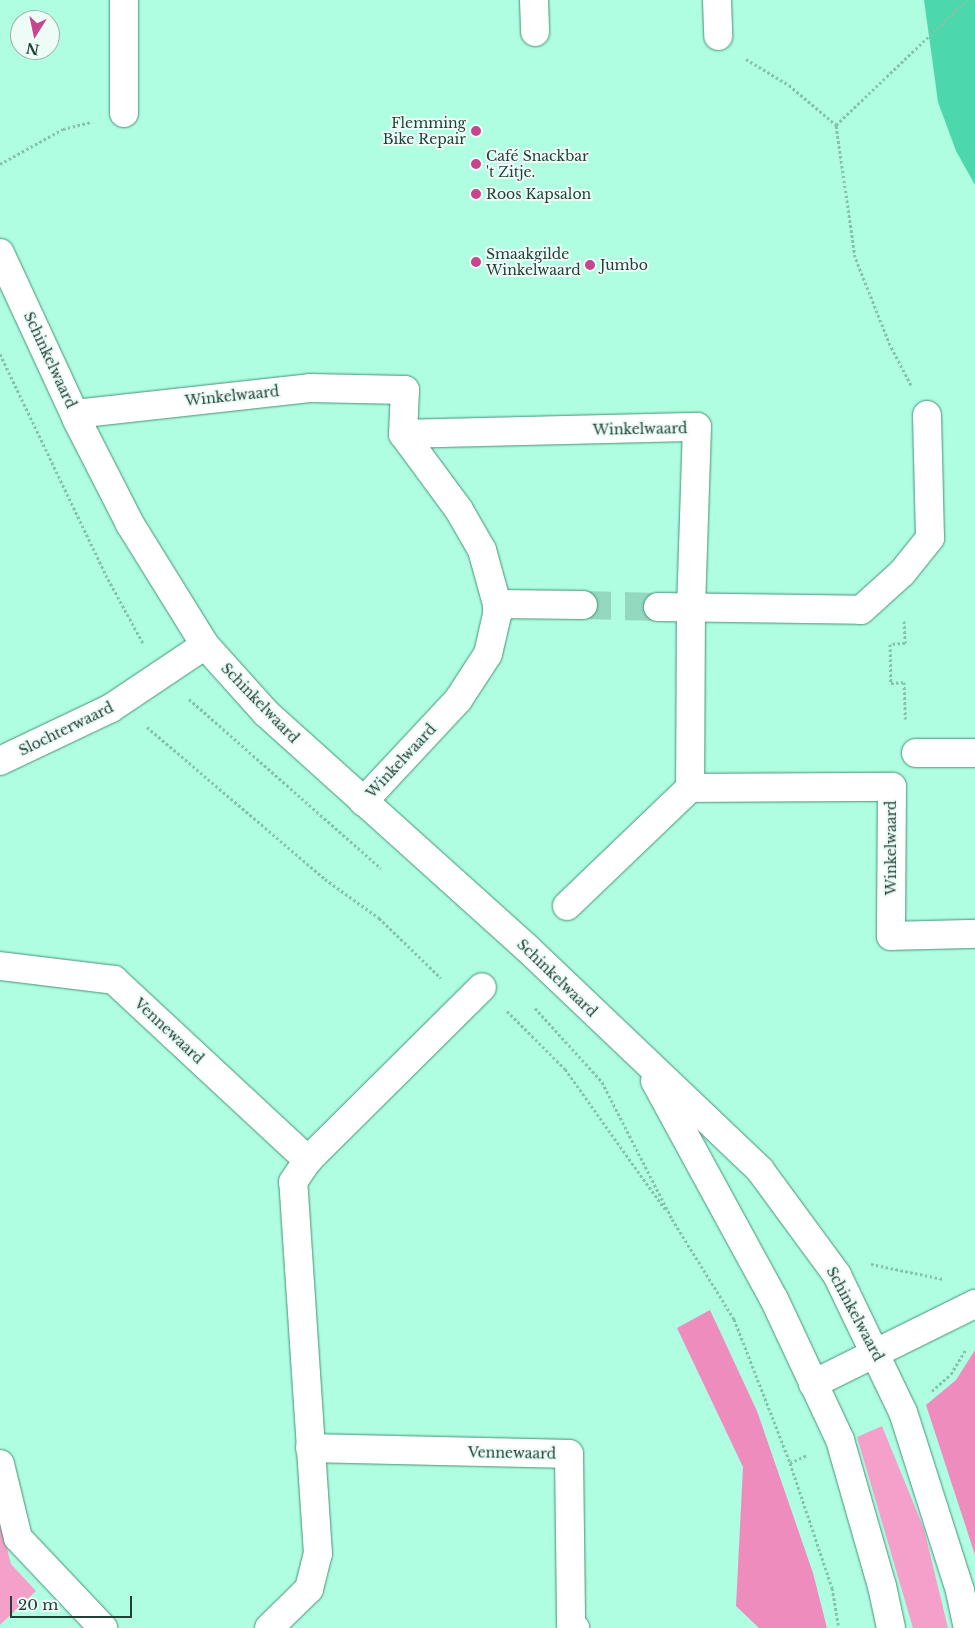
<!DOCTYPE html>
<html>
<head>
<meta charset="utf-8">
<style>
  body { margin:0 }
  #map { position:relative; width:975px; height:1628px; overflow:hidden; background:#b0fee1; font-family:"Libre Baskerville",serif }
  div>[style] { position:absolute }
  .green>* { inset:0; background:#f5a0ca }
  .forest>* { inset:0; background:#ef8cbe }
  .water>* { inset:0; background:#4dd7ad }
  .minor-tunnel>* { height:28px; margin-top:-14px; transform-origin:0; background:repeating-linear-gradient(90deg,#93d8bf 0 28px,transparent 0 42px) }
  .path>* { height:3px; margin-top:-1.5px; transform-origin:0; background:repeating-linear-gradient(90deg,#83c2ab 0 2.5px,transparent 0 5px) }
  .roads { filter:drop-shadow(0 0 1px #469279) drop-shadow(0 0 1px #469279) }
  .minor>* { height:28px; margin:-14px; padding:0 14px; transform-origin:14px; border-radius:14px; background:#fff }
  .dots>* { width:14px; height:14px; translate:-50% -50%; box-sizing:border-box; border:2px solid #edfcf6; border-radius:50% }
  span { translate:-50% -50%; white-space:nowrap; text-align:center; line-height:1.15; -webkit-text-stroke:4px #edfcf6; paint-order:stroke }
  .poi-label { font-size:14px; color:#214136 }
  .right { translate:-100% -50%; text-align:right }
  .left { translate:0 -50%; text-align:left }
  .street-label { font-size:14px; color:#214136 }
  .north { position:absolute; left:10px; top:10px; width:50px; height:50px; box-sizing:border-box; background:#edfcf6; border:1px solid #9bb1a9; border-radius:50%; rotate:190deg; font-size:14px; font-weight:700; line-height:20px; text-align:center; color:#214136 }
  .north::after { content:''; display:block; margin:auto; width:18px; height:22px; background:#c6458e; clip-path:polygon(50% 0,100% 100%,50% 72%,0 100%) }
  .scale { position:absolute; left:10px; top:1596px; width:122px; height:22px; box-sizing:border-box; border:2px solid #214136; border-top:0; padding-left:6px; font-size:15px; line-height:18px; white-space:nowrap; color:#214136; -webkit-text-stroke:4px #edfcf6; paint-order:stroke }
</style>
</head>
<body>
<div id="map">
  <div class="green">
    <i style="clip-path:polygon(882px 1426px,924px 1529px,948px 1628px,913px 1628px,857px 1437px)"></i>
    <i style="clip-path:polygon(0 1521px,11px 1564px,36px 1591px,0 1625px)"></i>
  </div>
  <div class="forest">
    <i style="clip-path:polygon(710px 1310px,757px 1411px,813px 1573px,827px 1628px,759px 1628px,736px 1606px,743px 1467px,677px 1328px)"></i>
    <i style="clip-path:polygon(975px 1350px,975px 1555px,926px 1405px,956px 1380px)"></i>
  </div>
  <div class="water">
    <i style="clip-path:polygon(924px 0,975px 0,975px 185px,956px 151px,938px 102px)"></i>
  </div>
  <div class="minor-tunnel">
    <i style="left:583px;top:605px;width:75px;rotate:1.5deg"></i>
  </div>
  <div class="path">
    <i style="left:746px;top:59px;width:50px;rotate:31.2deg"></i>
    <i style="left:789px;top:85px;width:62px;rotate:40.4deg"></i>
    <i style="left:0;top:164px;width:72px;rotate:-29.1deg"></i>
    <i style="left:63px;top:129px;width:30px;rotate:-14deg"></i>
    <i style="left:0;top:354px;width:250px;rotate:64.4deg"></i>
    <i style="left:108px;top:579px;width:75px;rotate:61.4deg"></i>
    <i style="left:911px;top:385px;width:45px;rotate:-117.7deg"></i>
    <i style="left:890px;top:345px;width:95px;rotate:-111.7deg"></i>
    <i style="left:855px;top:257px;width:133px;rotate:-98.2deg"></i>
    <i style="left:836px;top:125px;width:181px;rotate:-43.7deg"></i>
    <i style="left:904px;top:621px;width:22px;rotate:87deg"></i>
    <i style="left:905px;top:643px;width:15px;rotate:176deg"></i>
    <i style="left:890px;top:644px;width:39px;rotate:89deg"></i>
    <i style="left:891px;top:683px;width:13px;rotate:-4deg"></i>
    <i style="left:904px;top:682px;width:37px;rotate:88deg"></i>
    <i style="left:189px;top:699px;width:256px;rotate:41.4deg"></i>
    <i style="left:147px;top:727px;width:234px;rotate:40.5deg"></i>
    <i style="left:325px;top:879px;width:67px;rotate:35.8deg"></i>
    <i style="left:379px;top:918px;width:86px;rotate:44.1deg"></i>
    <i style="left:535px;top:1008px;width:100px;rotate:47.8deg"></i>
    <i style="left:602px;top:1082px;width:154px;rotate:62.9deg"></i>
    <i style="left:672px;top:1219px;width:118px;rotate:58.2deg"></i>
    <i style="left:734px;top:1319px;width:155px;rotate:68.7deg"></i>
    <i style="left:790px;top:1463px;width:132px;rotate:71.4deg"></i>
    <i style="left:832px;top:1588px;width:41px;rotate:80.1deg"></i>
    <i style="left:507px;top:1011px;width:82px;rotate:45deg"></i>
    <i style="left:565px;top:1069px;width:172px;rotate:54.5deg"></i>
    <i style="left:871px;top:1264px;width:74px;rotate:11.8deg"></i>
    <i style="left:932px;top:1391px;width:25px;rotate:-42deg"></i>
    <i style="left:951px;top:1374px;width:29px;rotate:-59deg"></i>
    <i style="left:790px;top:1463px;width:19px;rotate:-25deg"></i>
  </div>
  <div class="roads">
    <div class="minor">
      <i style="left:534px;top:0;width:32px;rotate:88deg"></i>
      <i style="left:717px;top:0;width:36px;rotate:88deg"></i>
      <i style="left:124px;top:113px;width:113px;rotate:-90deg"></i>
      <i style="left:0;top:253px;width:184px;rotate:65.2deg"></i>
      <i style="left:77px;top:420px;width:117px;rotate:63deg"></i>
      <i style="left:130px;top:524px;width:142px;rotate:58.2deg"></i>
      <i style="left:205px;top:645px;width:91px;rotate:48.1deg"></i>
      <i style="left:266px;top:713px;width:351px;rotate:42deg"></i>
      <i style="left:527px;top:948px;width:322px;rotate:43.6deg"></i>
      <i style="left:760px;top:1170px;width:130px;rotate:53.7deg"></i>
      <i style="left:837px;top:1275px;width:152px;rotate:64.3deg"></i>
      <i style="left:903px;top:1412px;width:188px;rotate:72.3deg"></i>
      <i style="left:960px;top:1591px;width:38px;rotate:78deg"></i>
      <i style="left:75px;top:414px;width:236px;rotate:-6.3deg"></i>
      <i style="left:310px;top:388px;width:95px;rotate:1.2deg"></i>
      <i style="left:405px;top:390px;width:44px;rotate:92.6deg"></i>
      <i style="left:403px;top:434px;width:94px;rotate:53.6deg"></i>
      <i style="left:459px;top:510px;width:46px;rotate:60.1deg"></i>
      <i style="left:482px;top:550px;width:56px;rotate:74.5deg"></i>
      <i style="left:497px;top:604px;width:11px;rotate:90deg"></i>
      <i style="left:497px;top:615px;width:40px;rotate:103deg"></i>
      <i style="left:488px;top:654px;width:55px;rotate:123.1deg"></i>
      <i style="left:458px;top:700px;width:139px;rotate:133deg"></i>
      <i style="left:403px;top:434px;width:294px;rotate:-1.4deg"></i>
      <i style="left:697px;top:427px;width:180px;rotate:91.9deg"></i>
      <i style="left:691px;top:607px;width:181px;rotate:90.3deg"></i>
      <i style="left:497px;top:604px;width:86px;rotate:0.7deg"></i>
      <i style="left:658px;top:607px;width:203px;rotate:0.8deg"></i>
      <i style="left:861px;top:610px;width:55px;rotate:-42.1deg"></i>
      <i style="left:902px;top:573px;width:45px;rotate:-51.3deg"></i>
      <i style="left:930px;top:538px;width:123px;rotate:-91.4deg"></i>
      <i style="left:916px;top:753px;width:59px"></i>
      <i style="left:0;top:761px;width:123px;rotate:-25.5deg"></i>
      <i style="left:111px;top:708px;width:113px;rotate:-33.8deg"></i>
      <i style="left:567px;top:906px;width:170px;rotate:-43.8deg"></i>
      <i style="left:690px;top:788px;width:202px;rotate:-0.3deg"></i>
      <i style="left:892px;top:787px;width:149px;rotate:90.4deg"></i>
      <i style="left:891px;top:936px;width:84px;rotate:-1.4deg"></i>
      <i style="left:0;top:966px;width:115px;rotate:7deg"></i>
      <i style="left:114px;top:980px;width:265px;rotate:42.9deg"></i>
      <i style="left:655px;top:1081px;width:248px;rotate:61.4deg"></i>
      <i style="left:774px;top:1299px;width:156px;rotate:64.9deg"></i>
      <i style="left:840px;top:1440px;width:152px;rotate:74deg"></i>
      <i style="left:882px;top:1586px;width:43px;rotate:77.9deg"></i>
      <i style="left:813px;top:1384px;width:181px;rotate:-26.3deg"></i>
      <i style="left:310px;top:1448px;width:259px;rotate:1.3deg"></i>
      <i style="left:569px;top:1454px;width:170px;rotate:89.3deg"></i>
      <i style="left:571px;top:1624px;width:6px;rotate:45deg"></i>
      <i style="left:0;top:1464px;width:76px;rotate:76.3deg"></i>
      <i style="left:18px;top:1538px;width:124px;rotate:46.6deg"></i>
      <i style="left:269px;top:1628px;width:56px;rotate:-44.3deg"></i>
      <i style="left:309px;top:1589px;width:36px;rotate:-76deg"></i>
      <i style="left:318px;top:1554px;width:373px;rotate:-93.8deg"></i>
      <i style="left:293px;top:1182px;width:27px;rotate:-56deg"></i>
      <i style="left:308px;top:1160px;width:245px;rotate:-44.8deg"></i>
    </div>
  </div>
  <div class="dots">
    <i style="left:476px;top:131px;background:#c6458e"></i>
    <i style="left:476px;top:164px;background:#c6458e"></i>
    <i style="left:476px;top:194px;background:#c6458e"></i>
    <i style="left:476px;top:262px;background:#c6458e"></i>
    <i style="left:590px;top:265px;background:#c6458e"></i>
  </div>
  <div class="poi-label">
    <span class="right" style="left:466px;top:131px">Flemming<br>Bike Repair</span>
    <span class="left" style="left:486px;top:164px">Café Snackbar<br>'t Zitje.</span>
    <span class="left" style="left:486px;top:194px">Roos Kapsalon</span>
    <span class="left" style="left:486px;top:262px">Smaakgilde<br>Winkelwaard</span>
    <span class="left" style="left:600px;top:265px">Jumbo</span>
  </div>
  <div class="street-label">
    <span style="left:50px;top:360px;rotate:65deg">Schinkelwaard</span>
    <span style="left:232px;top:396px;rotate:-6deg">Winkelwaard</span>
    <span style="left:640px;top:429px;rotate:-1deg">Winkelwaard</span>
    <span style="left:260px;top:703px;rotate:46deg">Schinkelwaard</span>
    <span style="left:66px;top:729px;rotate:-26deg">Slochterwaard</span>
    <span style="left:401px;top:761px;rotate:-47deg">Winkelwaard</span>
    <span style="left:891px;top:848px;rotate:-90deg">Winkelwaard</span>
    <span style="left:557px;top:978px;rotate:44deg">Schinkelwaard</span>
    <span style="left:169px;top:1031px;rotate:43deg">Vennewaard</span>
    <span style="left:855px;top:1314px;rotate:62deg">Schinkelwaard</span>
    <span style="left:512px;top:1453px;rotate:1deg">Vennewaard</span>
  </div>
  <div class="north">N</div>
  <div class="scale">20 m</div>
</div>
</body>
</html>
